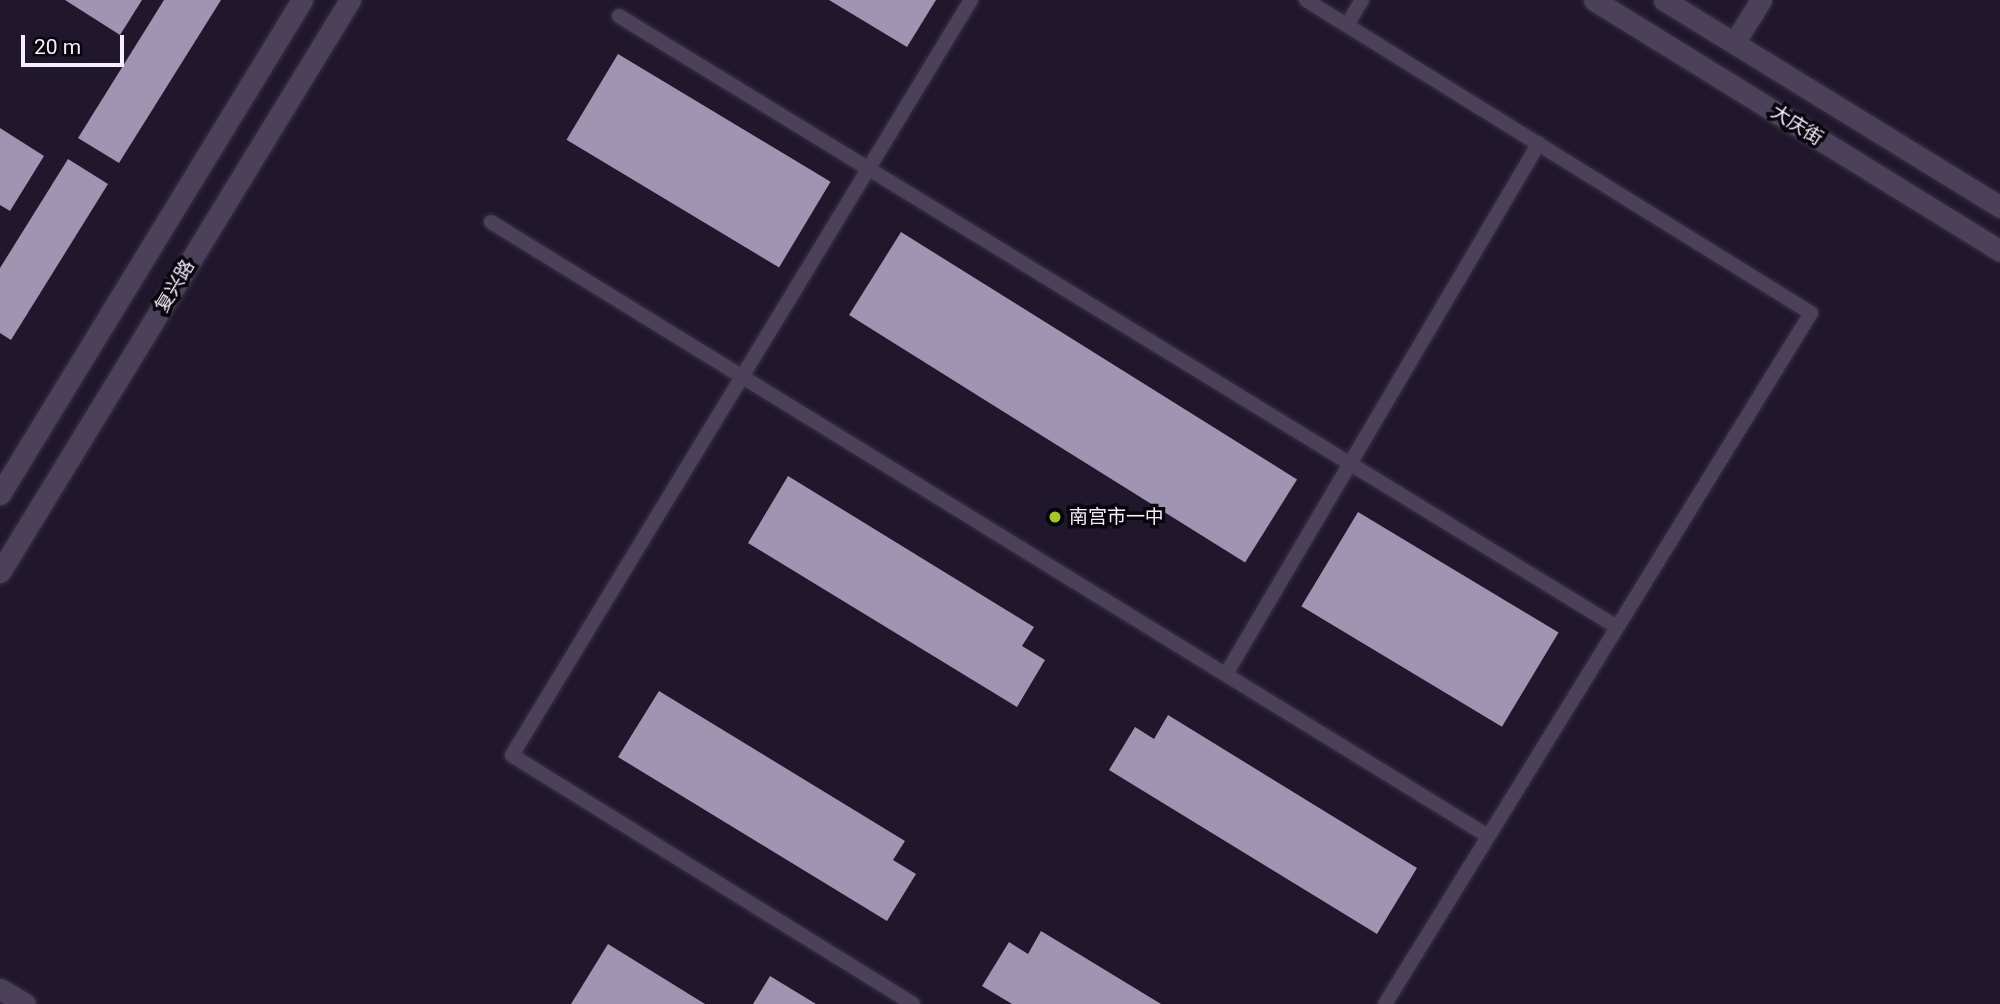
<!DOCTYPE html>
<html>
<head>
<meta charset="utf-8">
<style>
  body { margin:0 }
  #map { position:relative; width:2000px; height:1004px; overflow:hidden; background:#20172d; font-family:Roboto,"Noto Sans SC",sans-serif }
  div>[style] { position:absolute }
  .building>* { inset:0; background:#9f94b1; transform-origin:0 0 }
  .roads { filter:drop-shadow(0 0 2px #393243) drop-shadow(0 0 2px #393243) }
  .service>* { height:14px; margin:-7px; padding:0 7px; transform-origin:7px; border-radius:7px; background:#4b415a }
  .minor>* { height:21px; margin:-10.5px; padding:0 10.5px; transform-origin:10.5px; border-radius:10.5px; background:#4b415a }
  .tertiary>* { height:21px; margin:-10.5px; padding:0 10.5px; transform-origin:10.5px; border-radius:10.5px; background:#4b415a }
  .dots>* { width:19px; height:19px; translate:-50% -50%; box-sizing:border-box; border:4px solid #08050d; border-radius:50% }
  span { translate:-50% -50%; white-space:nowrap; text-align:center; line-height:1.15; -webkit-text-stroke:7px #08050d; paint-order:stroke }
  .street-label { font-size:19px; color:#f4eefe }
  .poi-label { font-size:19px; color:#f4eefe }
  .left { translate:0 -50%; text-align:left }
  .scale { position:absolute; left:21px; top:35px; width:103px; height:32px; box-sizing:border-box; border:4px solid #f4eefe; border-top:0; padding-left:9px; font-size:21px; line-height:24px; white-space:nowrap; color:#f4eefe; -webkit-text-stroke:5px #08050d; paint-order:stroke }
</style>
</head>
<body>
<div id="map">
  <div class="building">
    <i style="clip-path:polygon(65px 0,142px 0,120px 35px)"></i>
    <i style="clip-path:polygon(164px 0,221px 0,119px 163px,78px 138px)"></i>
    <i style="clip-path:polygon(829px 0,936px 0,907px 47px)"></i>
    <i style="left:618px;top:54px;width:248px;height:100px;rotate:31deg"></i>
    <i style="clip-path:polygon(0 128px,44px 156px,10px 211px,0 205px)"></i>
    <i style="clip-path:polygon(68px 159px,108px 184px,11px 340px,0 333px,0 268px)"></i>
    <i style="left:901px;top:232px;width:467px;height:98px;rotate:32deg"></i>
    <i style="clip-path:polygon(788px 476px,1034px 627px,1022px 646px,1045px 660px,1017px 707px,748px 543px)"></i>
    <i style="left:1358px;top:512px;width:234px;height:110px;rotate:31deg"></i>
    <i style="clip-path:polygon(659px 691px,905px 841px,893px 860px,916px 874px,887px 921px,618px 757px)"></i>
    <i style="clip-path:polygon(1168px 715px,1417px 868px,1377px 934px,1109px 770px,1135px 727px,1154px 739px)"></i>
    <i style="clip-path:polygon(1041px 931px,1161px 1004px,1012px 1004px,982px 986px,1009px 942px,1028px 954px)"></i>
    <i style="clip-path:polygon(608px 944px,705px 1004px,571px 1004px)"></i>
    <i style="clip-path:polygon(770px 976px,816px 1004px,753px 1004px)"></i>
  </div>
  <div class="roads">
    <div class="service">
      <i style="left:1306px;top:0;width:594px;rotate:31.79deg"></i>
      <i style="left:1811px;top:313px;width:812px;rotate:121.65deg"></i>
      <i style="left:619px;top:16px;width:1170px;rotate:31.48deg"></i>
      <i style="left:1347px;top:25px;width:29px;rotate:-59deg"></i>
      <i style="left:491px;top:222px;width:1171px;rotate:31.63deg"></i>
      <i style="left:1226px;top:674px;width:616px;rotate:-59.48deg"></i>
      <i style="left:913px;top:1004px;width:472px;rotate:-148.2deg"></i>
      <i style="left:512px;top:755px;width:884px;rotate:-58.7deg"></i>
    </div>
    <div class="minor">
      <i style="left:1734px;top:43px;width:51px;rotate:-57.9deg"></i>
    </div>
    <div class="tertiary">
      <i style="left:1594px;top:0;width:477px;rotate:31.7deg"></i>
      <i style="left:1664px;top:0;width:395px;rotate:31.6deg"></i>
      <i style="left:0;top:494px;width:579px;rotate:-58.56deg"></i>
      <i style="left:0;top:572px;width:671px;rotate:-58.54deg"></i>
      <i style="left:0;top:989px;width:29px;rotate:31deg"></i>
    </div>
  </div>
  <div class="dots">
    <i style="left:1055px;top:517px;background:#a4c825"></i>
  </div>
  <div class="street-label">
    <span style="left:1797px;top:125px;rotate:32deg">大庆街</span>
    <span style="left:175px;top:286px;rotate:-59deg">复兴路</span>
  </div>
  <div class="poi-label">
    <span class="left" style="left:1069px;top:517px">南宫市一中</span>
  </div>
  <div class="scale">20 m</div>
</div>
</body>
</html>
